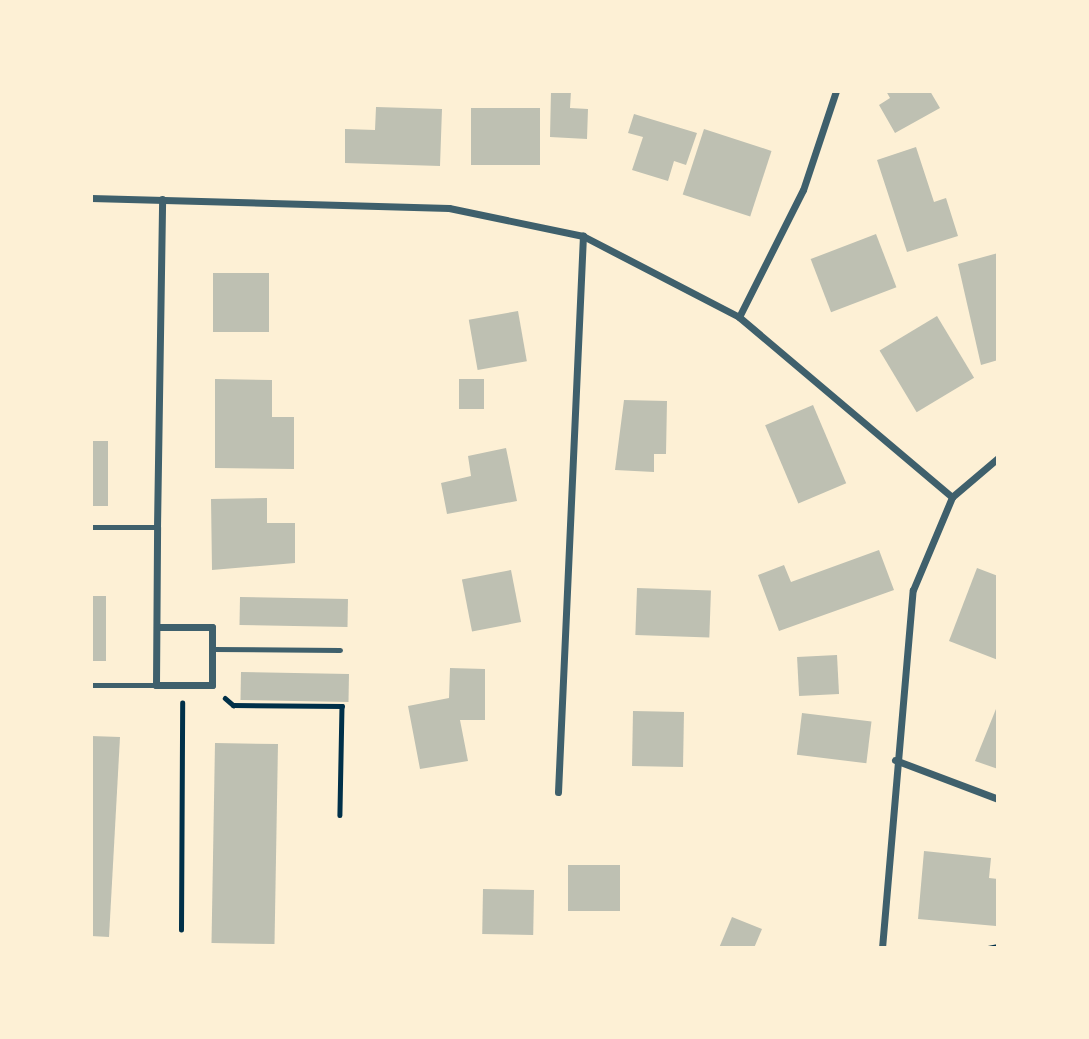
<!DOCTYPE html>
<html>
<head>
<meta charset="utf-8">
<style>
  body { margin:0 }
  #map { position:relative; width:1089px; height:1039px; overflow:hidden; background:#fdf0d5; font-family:"DM Sans",sans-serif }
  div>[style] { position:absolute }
  .building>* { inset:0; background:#bec0b2; transform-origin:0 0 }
  .path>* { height:4.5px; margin:-2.25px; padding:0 2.25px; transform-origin:2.25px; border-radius:2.25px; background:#003049 }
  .service>* { height:5px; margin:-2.5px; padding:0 2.5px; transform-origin:2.5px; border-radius:2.5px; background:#3f606c }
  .minor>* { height:7px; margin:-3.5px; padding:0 3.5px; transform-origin:3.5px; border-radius:3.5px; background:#3f606c }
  span { translate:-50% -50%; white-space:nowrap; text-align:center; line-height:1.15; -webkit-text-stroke:5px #fdf0d5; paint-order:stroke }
  .frame { position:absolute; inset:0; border:93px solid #fdf0d5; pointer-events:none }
</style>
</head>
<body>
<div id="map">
  <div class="building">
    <i style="clip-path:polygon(551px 91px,571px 91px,570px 108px,588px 109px,587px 139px,550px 137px)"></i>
    <i style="clip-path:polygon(886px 91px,930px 91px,940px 108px,895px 133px,879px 105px,890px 98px)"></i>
    <i style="clip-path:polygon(376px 107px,442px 109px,440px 166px,345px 163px,345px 129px,375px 130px)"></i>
    <i style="left:471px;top:108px;width:69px;height:57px"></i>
    <i style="clip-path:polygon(634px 114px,697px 133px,686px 165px,674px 161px,668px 181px,632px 170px,643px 137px,628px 133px)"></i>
    <i style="left:704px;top:129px;width:71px;height:69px;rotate:18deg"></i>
    <i style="clip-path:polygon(916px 147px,934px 202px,946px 198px,958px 236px,907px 252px,877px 160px)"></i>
    <i style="left:876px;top:234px;width:57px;height:70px;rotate:69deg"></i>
    <i style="clip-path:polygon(998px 253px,998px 360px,981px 365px,958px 264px)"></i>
    <i style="left:269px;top:273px;width:59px;height:56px;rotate:90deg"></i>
    <i style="left:518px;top:311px;width:51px;height:50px;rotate:80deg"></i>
    <i style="left:937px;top:316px;width:72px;height:67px;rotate:59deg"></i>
    <i style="clip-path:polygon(215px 379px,272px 380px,272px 417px,294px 417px,294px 469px,215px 468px)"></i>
    <i style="left:459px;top:379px;width:25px;height:30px"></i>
    <i style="clip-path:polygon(624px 400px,667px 401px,666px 454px,654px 454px,654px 472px,615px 470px)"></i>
    <i style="left:813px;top:405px;width:85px;height:52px;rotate:67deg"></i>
    <i style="left:91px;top:441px;width:17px;height:65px"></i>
    <i style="clip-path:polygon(506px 448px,517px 501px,447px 514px,441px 483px,471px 476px,468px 456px)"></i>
    <i style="clip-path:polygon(267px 498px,267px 523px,295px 523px,295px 563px,212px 570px,211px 499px)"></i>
    <i style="clip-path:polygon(879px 550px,894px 590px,779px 631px,758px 575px,784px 565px,791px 582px)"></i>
    <i style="clip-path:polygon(977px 568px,998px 576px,998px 660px,949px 641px)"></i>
    <i style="left:511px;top:570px;width:53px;height:50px;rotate:79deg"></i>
    <i style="left:637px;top:588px;width:74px;height:47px;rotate:2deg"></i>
    <i style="left:91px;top:596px;width:15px;height:65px"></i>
    <i style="left:240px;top:597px;width:108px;height:28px;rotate:1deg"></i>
    <i style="left:837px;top:655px;width:39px;height:40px;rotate:87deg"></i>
    <i style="clip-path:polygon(450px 668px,485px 669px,485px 720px,460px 720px,468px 761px,420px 769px,408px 706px,449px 698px)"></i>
    <i style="left:241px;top:672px;width:108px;height:28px;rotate:1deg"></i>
    <i style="clip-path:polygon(998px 704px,998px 769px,975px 761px)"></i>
    <i style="left:633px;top:711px;width:51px;height:55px;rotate:1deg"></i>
    <i style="left:802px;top:713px;width:70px;height:42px;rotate:7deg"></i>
    <i style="clip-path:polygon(91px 736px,120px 737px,109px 937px,91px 936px)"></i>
    <i style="left:215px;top:743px;width:63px;height:200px;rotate:1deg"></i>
    <i style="clip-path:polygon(924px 851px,991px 858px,989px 878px,998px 879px,996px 926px,918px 919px)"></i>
    <i style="left:568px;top:865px;width:52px;height:46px"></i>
    <i style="left:483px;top:889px;width:51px;height:45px;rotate:1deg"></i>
    <i style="clip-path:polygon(732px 917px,762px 929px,754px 948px,719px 948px)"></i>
  </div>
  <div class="path">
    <i style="left:225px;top:698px;width:11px;rotate:41deg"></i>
    <i style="left:233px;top:705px;width:109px;rotate:0.5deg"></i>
    <i style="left:342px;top:706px;width:109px;rotate:91.1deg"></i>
    <i style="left:181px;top:930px;width:227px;rotate:-89.7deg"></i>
    <i style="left:988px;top:948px;width:10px;rotate:-11deg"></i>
  </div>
  <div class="service">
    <i style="left:91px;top:527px;width:66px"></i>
    <i style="left:212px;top:649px;width:128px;rotate:0.4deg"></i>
    <i style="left:91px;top:685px;width:65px"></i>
  </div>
  <div class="minor">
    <i style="left:91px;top:198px;width:358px;rotate:1.6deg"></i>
    <i style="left:449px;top:208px;width:137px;rotate:11.8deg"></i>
    <i style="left:583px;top:236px;width:176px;rotate:27.4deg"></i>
    <i style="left:739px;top:317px;width:279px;rotate:40.2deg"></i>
    <i style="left:739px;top:317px;width:142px;rotate:-63.3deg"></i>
    <i style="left:803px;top:190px;width:104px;rotate:-71.6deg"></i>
    <i style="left:157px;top:627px;width:55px"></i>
    <i style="left:212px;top:627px;width:58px;rotate:90deg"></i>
    <i style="left:212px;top:685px;width:56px;rotate:180deg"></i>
    <i style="left:156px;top:685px;width:158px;rotate:-89.6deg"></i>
    <i style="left:157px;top:527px;width:328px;rotate:-89.1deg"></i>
    <i style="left:895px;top:760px;width:110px;rotate:20.7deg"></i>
    <i style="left:558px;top:792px;width:557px;rotate:-87.43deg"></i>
    <i style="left:882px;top:948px;width:359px;rotate:-85.1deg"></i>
    <i style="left:913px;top:590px;width:101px;rotate:-67.2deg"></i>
    <i style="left:952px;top:497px;width:60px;rotate:-40.3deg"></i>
  </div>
  <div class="frame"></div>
</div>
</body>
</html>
